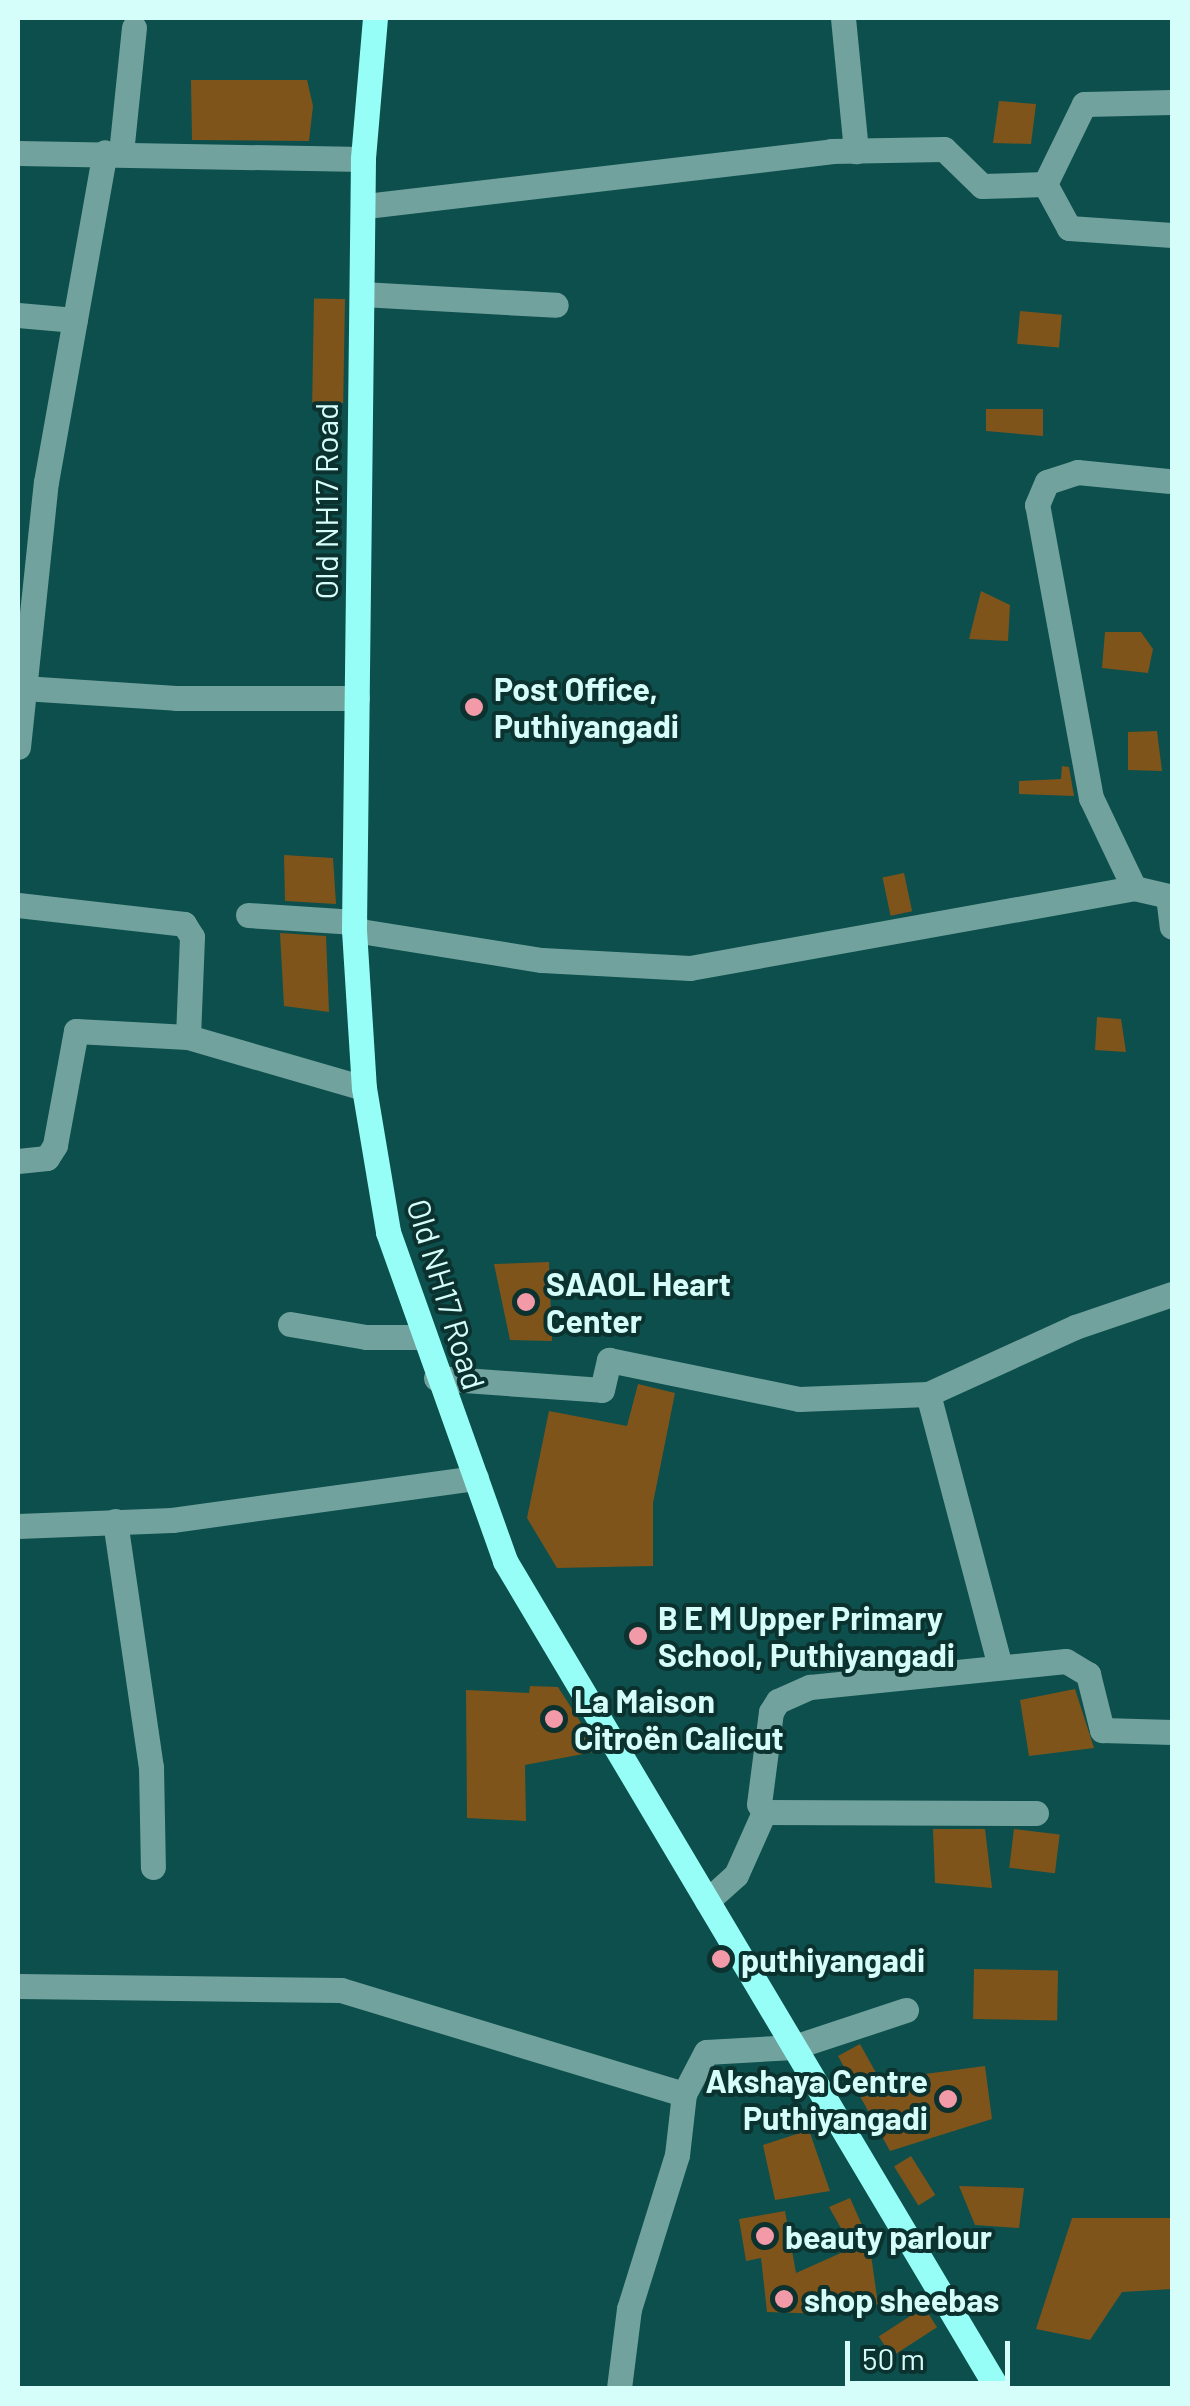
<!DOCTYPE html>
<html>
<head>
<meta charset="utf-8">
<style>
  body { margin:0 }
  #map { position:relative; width:1190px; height:2406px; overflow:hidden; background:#0c4f4c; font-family:Barlow,sans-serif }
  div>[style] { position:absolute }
  .building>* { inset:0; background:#7f541a; transform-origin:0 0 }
  .minor>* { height:25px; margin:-12.5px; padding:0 12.5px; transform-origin:12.5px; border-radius:12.5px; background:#72a29e }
  .major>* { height:25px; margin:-12.5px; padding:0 12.5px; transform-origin:12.5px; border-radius:12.5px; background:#97fef7 }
  .dots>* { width:28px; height:28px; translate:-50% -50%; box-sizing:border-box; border:5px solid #0c3230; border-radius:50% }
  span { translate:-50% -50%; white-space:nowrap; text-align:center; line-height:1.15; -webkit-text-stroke:8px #0c3230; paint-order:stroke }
  .street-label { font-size:32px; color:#d5fdfa }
  .poi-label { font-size:32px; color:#d5fdfa; font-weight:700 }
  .left { translate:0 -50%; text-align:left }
  .right { translate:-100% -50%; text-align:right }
  .frame { position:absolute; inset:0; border:20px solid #d5fdfa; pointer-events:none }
  .scale { position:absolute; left:845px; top:2341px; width:165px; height:45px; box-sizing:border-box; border:5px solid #d5fdfa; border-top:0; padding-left:12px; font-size:30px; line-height:35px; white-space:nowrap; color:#d5fdfa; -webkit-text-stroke:8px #0c3230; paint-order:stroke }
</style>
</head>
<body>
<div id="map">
  <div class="building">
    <i style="clip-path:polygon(191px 80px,307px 80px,313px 106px,309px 141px,192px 140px)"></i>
    <i style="clip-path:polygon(999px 101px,1036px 104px,1031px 144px,993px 143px)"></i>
    <i style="left:345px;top:299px;width:104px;height:31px;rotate:91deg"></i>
    <i style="left:1020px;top:311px;width:42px;height:33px;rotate:5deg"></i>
    <i style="clip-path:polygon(986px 409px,1043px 409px,1043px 436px,986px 431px)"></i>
    <i style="clip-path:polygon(981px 591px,1010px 605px,1008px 641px,969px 639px)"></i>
    <i style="clip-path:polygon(1105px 632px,1141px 632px,1153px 649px,1148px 673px,1102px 668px)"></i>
    <i style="clip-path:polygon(1157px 731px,1162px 771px,1128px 770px,1128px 732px)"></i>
    <i style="clip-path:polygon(1062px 766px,1069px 767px,1074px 796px,1019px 794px,1019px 781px,1061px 779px)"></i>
    <i style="clip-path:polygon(284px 855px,333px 858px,336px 904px,285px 901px)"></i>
    <i style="left:904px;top:873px;width:39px;height:22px;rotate:78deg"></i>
    <i style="clip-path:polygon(280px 933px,326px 936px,329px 1012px,284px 1006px)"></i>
    <i style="clip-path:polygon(1097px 1017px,1121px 1019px,1126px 1052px,1095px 1050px)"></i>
    <i style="clip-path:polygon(549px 1262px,552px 1341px,510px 1340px,494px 1264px)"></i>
    <i style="clip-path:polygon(638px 1384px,675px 1393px,653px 1503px,653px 1566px,557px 1568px,527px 1518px,549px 1411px,627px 1426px)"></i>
    <i style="clip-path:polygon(530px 1686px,558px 1687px,599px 1751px,525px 1765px,526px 1821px,467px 1818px,466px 1690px,529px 1693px)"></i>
    <i style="clip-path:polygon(1075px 1689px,1094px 1748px,1029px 1756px,1020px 1700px)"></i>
    <i style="clip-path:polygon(933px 1829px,985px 1829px,992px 1888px,935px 1883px)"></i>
    <i style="left:1014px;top:1829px;width:46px;height:39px;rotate:7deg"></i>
    <i style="left:974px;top:1969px;width:84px;height:50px;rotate:1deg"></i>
    <i style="clip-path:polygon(860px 2044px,880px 2080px,985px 2066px,992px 2119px,890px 2151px,838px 2056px)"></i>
    <i style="clip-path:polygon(809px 2130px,830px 2191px,775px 2200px,763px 2145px)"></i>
    <i style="left:911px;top:2156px;width:46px;height:20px;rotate:58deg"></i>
    <i style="clip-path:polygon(959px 2186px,1024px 2188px,1019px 2228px,975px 2225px)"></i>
    <i style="clip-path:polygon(850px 2198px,869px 2241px,878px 2304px,827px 2314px,767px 2312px,761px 2258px,746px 2261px,739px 2219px,785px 2211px,796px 2273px,852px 2248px,829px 2207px)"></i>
    <i style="clip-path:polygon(1072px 2218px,1172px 2218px,1172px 2289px,1122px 2292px,1090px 2340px,1036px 2329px)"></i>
    <i style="left:924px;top:2307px;width:24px;height:54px;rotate:57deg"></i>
  </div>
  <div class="minor">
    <i style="left:843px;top:18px;width:134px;rotate:84.4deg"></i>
    <i style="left:18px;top:153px;width:345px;rotate:1deg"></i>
    <i style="left:121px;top:153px;width:126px;rotate:-84.1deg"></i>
    <i style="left:1045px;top:184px;width:50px;rotate:61.4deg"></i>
    <i style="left:1069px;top:228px;width:103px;rotate:3.9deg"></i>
    <i style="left:366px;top:206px;width:468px;rotate:-6.7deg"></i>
    <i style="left:831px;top:151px;width:113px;rotate:-1deg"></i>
    <i style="left:944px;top:149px;width:53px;rotate:44.2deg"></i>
    <i style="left:982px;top:186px;width:63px;rotate:-1.8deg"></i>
    <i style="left:1045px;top:184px;width:89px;rotate:-64deg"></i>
    <i style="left:1084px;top:104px;width:88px;rotate:-1.3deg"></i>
    <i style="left:362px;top:294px;width:194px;rotate:3.2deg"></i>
    <i style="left:18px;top:315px;width:57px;rotate:5deg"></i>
    <i style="left:23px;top:688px;width:153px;rotate:3.7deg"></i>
    <i style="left:176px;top:698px;width:181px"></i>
    <i style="left:18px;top:747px;width:266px;rotate:-84deg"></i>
    <i style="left:46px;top:482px;width:335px;rotate:-79.9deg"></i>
    <i style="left:1134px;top:888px;width:100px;rotate:-115.5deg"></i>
    <i style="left:1091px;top:798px;width:298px;rotate:-100.4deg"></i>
    <i style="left:1037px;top:505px;width:25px;rotate:-67deg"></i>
    <i style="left:1047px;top:482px;width:32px;rotate:-18deg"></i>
    <i style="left:1077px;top:472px;width:91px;rotate:5.6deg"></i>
    <i style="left:18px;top:905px;width:167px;rotate:6.5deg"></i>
    <i style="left:184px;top:924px;width:15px;rotate:58deg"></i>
    <i style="left:192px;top:937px;width:100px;rotate:92.3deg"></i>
    <i style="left:248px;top:915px;width:107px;rotate:3.7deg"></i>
    <i style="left:354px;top:930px;width:190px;rotate:9.1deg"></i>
    <i style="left:542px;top:960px;width:148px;rotate:3.1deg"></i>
    <i style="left:690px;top:968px;width:451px;rotate:-10.2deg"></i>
    <i style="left:1134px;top:888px;width:35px;rotate:13deg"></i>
    <i style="left:1168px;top:896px;width:31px;rotate:83deg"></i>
    <i style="left:18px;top:1161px;width:29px;rotate:-6deg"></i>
    <i style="left:47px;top:1158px;width:15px;rotate:-58deg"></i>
    <i style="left:55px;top:1145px;width:116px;rotate:-79.6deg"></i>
    <i style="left:76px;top:1031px;width:112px;rotate:3.1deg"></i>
    <i style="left:188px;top:1037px;width:183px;rotate:16.2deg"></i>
    <i style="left:290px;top:1324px;width:77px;rotate:9.7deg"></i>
    <i style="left:366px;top:1337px;width:57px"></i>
    <i style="left:436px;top:1378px;width:166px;rotate:4.1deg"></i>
    <i style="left:602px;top:1390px;width:31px;rotate:-77deg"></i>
    <i style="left:609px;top:1360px;width:194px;rotate:11.6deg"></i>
    <i style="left:799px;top:1399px;width:129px;rotate:-2.2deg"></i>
    <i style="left:928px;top:1394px;width:162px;rotate:-24.5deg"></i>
    <i style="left:1075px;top:1327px;width:102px;rotate:-18.8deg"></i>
    <i style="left:928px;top:1394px;width:281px;rotate:75.2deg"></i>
    <i style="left:115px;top:1521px;width:249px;rotate:81.7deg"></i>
    <i style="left:151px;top:1767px;width:100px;rotate:88.9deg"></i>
    <i style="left:18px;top:1526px;width:154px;rotate:-2.2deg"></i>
    <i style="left:172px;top:1520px;width:307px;rotate:-7.9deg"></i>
    <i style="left:764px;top:1812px;width:272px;rotate:0.2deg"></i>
    <i style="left:707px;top:1901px;width:39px;rotate:-42deg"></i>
    <i style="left:736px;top:1875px;width:69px;rotate:-66deg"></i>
    <i style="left:764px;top:1812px;width:9px;rotate:-122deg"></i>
    <i style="left:759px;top:1804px;width:93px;rotate:-82.6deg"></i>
    <i style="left:771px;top:1712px;width:13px;rotate:-58deg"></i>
    <i style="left:778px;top:1701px;width:35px;rotate:-24deg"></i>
    <i style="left:810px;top:1687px;width:257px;rotate:-5.8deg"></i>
    <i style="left:1066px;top:1661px;width:26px;rotate:31deg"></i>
    <i style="left:1088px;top:1674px;width:58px;rotate:76deg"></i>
    <i style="left:1102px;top:1730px;width:70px;rotate:1.6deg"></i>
    <i style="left:18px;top:1986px;width:323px;rotate:0.7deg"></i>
    <i style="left:341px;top:1990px;width:358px;rotate:16.9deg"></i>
    <i style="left:684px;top:2094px;width:47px;rotate:-62.4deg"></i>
    <i style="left:706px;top:2052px;width:88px;rotate:-3.3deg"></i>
    <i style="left:794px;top:2047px;width:118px;rotate:-18.3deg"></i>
    <i style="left:619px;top:2388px;width:80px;rotate:-82.8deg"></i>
    <i style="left:629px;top:2309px;width:161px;rotate:-72.7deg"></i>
    <i style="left:677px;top:2155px;width:61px;rotate:-83.5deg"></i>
  </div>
  <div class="major">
    <i style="left:375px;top:18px;width:142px;rotate:94.9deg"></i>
    <i style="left:363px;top:159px;width:771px;rotate:90.67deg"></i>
    <i style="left:354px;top:930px;width:158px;rotate:86.4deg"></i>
    <i style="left:364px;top:1088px;width:146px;rotate:80.5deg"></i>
    <i style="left:388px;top:1232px;width:349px;rotate:70.4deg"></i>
    <i style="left:505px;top:1561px;width:962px;rotate:59.25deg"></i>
  </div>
  <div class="dots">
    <i style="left:474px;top:707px;background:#f39aa8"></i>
    <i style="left:526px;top:1302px;background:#f39aa8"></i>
    <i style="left:638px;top:1636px;background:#f39aa8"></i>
    <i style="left:554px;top:1719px;background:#f39aa8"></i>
    <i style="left:721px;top:1959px;background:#f39aa8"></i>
    <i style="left:948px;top:2099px;background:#f39aa8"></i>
    <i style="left:765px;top:2236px;background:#f39aa8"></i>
    <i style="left:784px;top:2299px;background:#f39aa8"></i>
  </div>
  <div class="street-label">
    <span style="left:325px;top:501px;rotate:-90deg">Old NH17 Road</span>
    <span style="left:447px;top:1294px;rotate:73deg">Old NH17 Road</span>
  </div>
  <div class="poi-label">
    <span class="left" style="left:494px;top:707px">Post Office,<br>Puthiyangadi</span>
    <span class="left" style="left:546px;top:1302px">SAAOL Heart<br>Center</span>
    <span class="left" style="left:658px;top:1636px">B E M Upper Primary<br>School, Puthiyangadi</span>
    <span class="left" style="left:574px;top:1719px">La Maison<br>Citroën Calicut</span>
    <span class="left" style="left:741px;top:1959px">puthiyangadi</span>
    <span class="right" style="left:928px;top:2099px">Akshaya Centre<br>Puthiyangadi</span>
    <span class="left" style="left:785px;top:2236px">beauty parlour</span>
    <span class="left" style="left:804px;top:2299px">shop sheebas</span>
  </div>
  <div class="frame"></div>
  <div class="scale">50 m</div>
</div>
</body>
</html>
